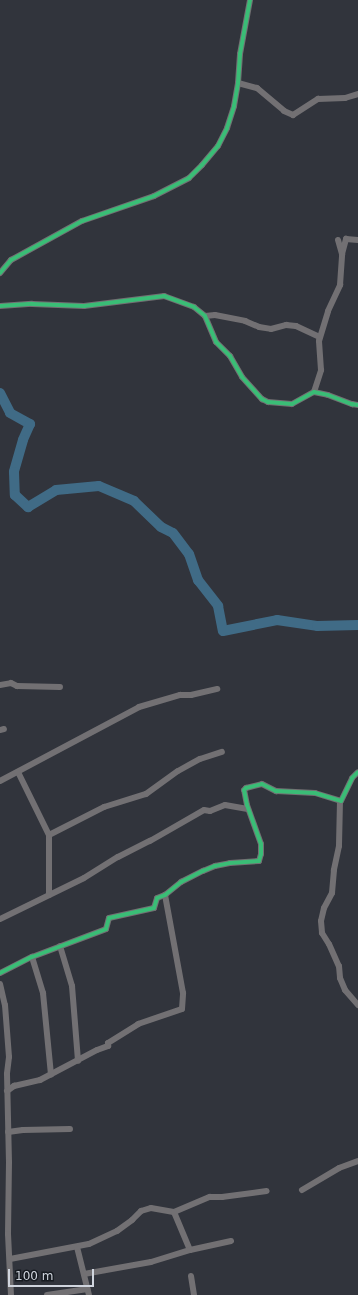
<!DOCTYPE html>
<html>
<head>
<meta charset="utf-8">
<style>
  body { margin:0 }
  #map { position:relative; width:358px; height:1295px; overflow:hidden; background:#31343c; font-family:"DejaVu Sans",sans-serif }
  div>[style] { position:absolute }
  .river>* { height:10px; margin:-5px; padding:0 5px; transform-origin:5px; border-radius:5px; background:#406b86 }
  .minor>* { height:6px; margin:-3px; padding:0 3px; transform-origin:3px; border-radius:3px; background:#727073 }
  .cycleway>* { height:4px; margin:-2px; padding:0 2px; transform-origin:2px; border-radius:2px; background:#3abd76 }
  span { translate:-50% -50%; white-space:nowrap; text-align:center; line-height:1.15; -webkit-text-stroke:3px #171b21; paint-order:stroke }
  .scale { position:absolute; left:8px; top:1269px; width:86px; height:18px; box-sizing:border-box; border:2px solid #d0d5de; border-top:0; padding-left:5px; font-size:12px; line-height:14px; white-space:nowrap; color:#d0d5de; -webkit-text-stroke:3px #171b21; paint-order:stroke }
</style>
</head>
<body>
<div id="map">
  <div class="river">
    <i style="left:0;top:393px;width:22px;rotate:63deg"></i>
    <i style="left:10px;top:413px;width:23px;rotate:29deg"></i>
    <i style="left:30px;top:424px;width:17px;rotate:114deg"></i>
    <i style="left:23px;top:440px;width:33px;rotate:106deg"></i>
    <i style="left:14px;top:472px;width:23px;rotate:88deg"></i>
    <i style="left:15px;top:495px;width:18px;rotate:43deg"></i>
    <i style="left:28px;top:507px;width:33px;rotate:-31deg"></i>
    <i style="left:56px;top:490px;width:43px;rotate:-5.3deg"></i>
    <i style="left:99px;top:486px;width:38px;rotate:23deg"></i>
    <i style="left:134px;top:501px;width:37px;rotate:44deg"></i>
    <i style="left:161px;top:527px;width:13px;rotate:27deg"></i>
    <i style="left:173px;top:533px;width:26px;rotate:53deg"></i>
    <i style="left:189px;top:554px;width:28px;rotate:71deg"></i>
    <i style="left:198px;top:580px;width:33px;rotate:52deg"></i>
    <i style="left:218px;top:606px;width:25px;rotate:79deg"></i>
    <i style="left:223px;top:631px;width:55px;rotate:-11.5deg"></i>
    <i style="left:277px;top:620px;width:40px;rotate:8.5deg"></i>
    <i style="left:317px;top:626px;width:41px;rotate:-1.4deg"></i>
  </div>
  <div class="minor">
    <i style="left:238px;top:83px;width:20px;rotate:15deg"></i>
    <i style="left:257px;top:88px;width:35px;rotate:40deg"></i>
    <i style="left:284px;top:111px;width:10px;rotate:24deg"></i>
    <i style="left:293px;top:115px;width:30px;rotate:-33deg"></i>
    <i style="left:318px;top:99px;width:27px;rotate:-2deg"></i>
    <i style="left:345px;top:98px;width:14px;rotate:-17deg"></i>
    <i style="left:338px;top:240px;width:15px;rotate:74deg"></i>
    <i style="left:0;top:273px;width:17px;rotate:-50deg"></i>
    <i style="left:11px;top:260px;width:81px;rotate:-28.8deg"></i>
    <i style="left:82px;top:221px;width:76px;rotate:-19.1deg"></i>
    <i style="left:154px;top:196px;width:39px;rotate:-27deg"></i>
    <i style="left:189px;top:178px;width:18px;rotate:-45deg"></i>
    <i style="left:202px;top:165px;width:25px;rotate:-50deg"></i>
    <i style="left:218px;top:146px;width:20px;rotate:-63deg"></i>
    <i style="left:227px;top:128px;width:23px;rotate:-72deg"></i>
    <i style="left:234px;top:106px;width:23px;rotate:-80deg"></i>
    <i style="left:238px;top:83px;width:29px;rotate:-86deg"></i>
    <i style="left:240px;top:54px;width:55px;rotate:-79.5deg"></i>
    <i style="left:0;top:306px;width:32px;rotate:-4deg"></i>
    <i style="left:32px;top:304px;width:52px;rotate:2.2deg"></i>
    <i style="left:84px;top:306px;width:81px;rotate:-7.1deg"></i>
    <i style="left:164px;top:296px;width:32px;rotate:20deg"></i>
    <i style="left:194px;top:307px;width:14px;rotate:39deg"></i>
    <i style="left:205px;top:316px;width:28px;rotate:67deg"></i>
    <i style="left:216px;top:342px;width:20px;rotate:45deg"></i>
    <i style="left:230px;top:356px;width:24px;rotate:60deg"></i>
    <i style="left:242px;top:377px;width:30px;rotate:48deg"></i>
    <i style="left:262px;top:399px;width:7px;rotate:27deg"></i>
    <i style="left:268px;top:402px;width:24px;rotate:5deg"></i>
    <i style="left:292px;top:404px;width:25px;rotate:-29deg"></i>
    <i style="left:314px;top:392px;width:14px;rotate:12deg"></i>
    <i style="left:328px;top:395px;width:26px;rotate:21deg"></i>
    <i style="left:352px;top:404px;width:6px;rotate:9deg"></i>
    <i style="left:205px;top:316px;width:10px;rotate:-6deg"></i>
    <i style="left:215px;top:315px;width:31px;rotate:11deg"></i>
    <i style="left:245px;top:321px;width:15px;rotate:23deg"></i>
    <i style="left:259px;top:327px;width:12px;rotate:9deg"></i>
    <i style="left:271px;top:329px;width:16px;rotate:-15deg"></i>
    <i style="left:286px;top:325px;width:10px;rotate:6deg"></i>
    <i style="left:296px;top:326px;width:26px;rotate:25deg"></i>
    <i style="left:314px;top:392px;width:23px;rotate:-72deg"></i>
    <i style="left:321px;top:370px;width:29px;rotate:-94deg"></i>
    <i style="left:319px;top:341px;width:31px;rotate:-73deg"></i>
    <i style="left:328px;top:311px;width:29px;rotate:-65deg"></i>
    <i style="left:340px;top:285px;width:31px;rotate:-86deg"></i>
    <i style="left:342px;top:254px;width:16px;rotate:-75deg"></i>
    <i style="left:346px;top:239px;width:12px;rotate:5deg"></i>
    <i style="left:0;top:685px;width:11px;rotate:-10deg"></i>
    <i style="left:11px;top:683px;width:7px;rotate:27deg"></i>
    <i style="left:17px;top:686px;width:43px;rotate:1.3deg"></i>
    <i style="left:0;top:730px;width:4px;rotate:-14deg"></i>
    <i style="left:18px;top:772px;width:70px;rotate:63.8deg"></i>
    <i style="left:49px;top:835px;width:60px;rotate:90deg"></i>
    <i style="left:0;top:781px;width:157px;rotate:-28deg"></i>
    <i style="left:139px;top:707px;width:43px;rotate:-16.3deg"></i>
    <i style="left:180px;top:695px;width:11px"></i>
    <i style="left:191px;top:695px;width:27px;rotate:-13deg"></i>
    <i style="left:340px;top:801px;width:45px;rotate:91.3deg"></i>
    <i style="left:339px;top:846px;width:25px;rotate:102deg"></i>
    <i style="left:334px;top:870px;width:23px;rotate:95deg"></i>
    <i style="left:332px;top:893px;width:17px;rotate:118deg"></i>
    <i style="left:324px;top:908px;width:13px;rotate:103deg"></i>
    <i style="left:321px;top:921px;width:12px;rotate:85deg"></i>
    <i style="left:322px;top:933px;width:13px;rotate:58deg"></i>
    <i style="left:329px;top:944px;width:24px;rotate:66deg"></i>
    <i style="left:339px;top:966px;width:12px;rotate:85deg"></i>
    <i style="left:340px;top:978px;width:13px;rotate:67deg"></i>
    <i style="left:345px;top:990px;width:20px;rotate:49deg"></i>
    <i style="left:49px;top:835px;width:62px;rotate:-27deg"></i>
    <i style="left:104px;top:807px;width:44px;rotate:-17.2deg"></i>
    <i style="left:146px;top:794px;width:39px;rotate:-36deg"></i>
    <i style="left:178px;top:771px;width:25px;rotate:-29deg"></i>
    <i style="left:200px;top:759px;width:23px;rotate:-18deg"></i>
    <i style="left:0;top:919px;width:93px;rotate:-26deg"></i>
    <i style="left:84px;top:878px;width:40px;rotate:-32deg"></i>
    <i style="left:118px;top:857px;width:36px;rotate:-27deg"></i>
    <i style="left:150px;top:841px;width:62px;rotate:-29.9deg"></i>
    <i style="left:204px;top:810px;width:6px;rotate:9deg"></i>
    <i style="left:210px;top:811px;width:16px;rotate:-22deg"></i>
    <i style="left:225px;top:805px;width:23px;rotate:10deg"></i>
    <i style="left:60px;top:946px;width:42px;rotate:73.3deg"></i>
    <i style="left:72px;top:986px;width:75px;rotate:85.4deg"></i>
    <i style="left:32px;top:957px;width:38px;rotate:73deg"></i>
    <i style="left:43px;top:993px;width:82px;rotate:84.4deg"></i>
    <i style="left:0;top:973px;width:36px;rotate:-27deg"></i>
    <i style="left:32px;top:957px;width:79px;rotate:-20.7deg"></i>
    <i style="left:106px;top:929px;width:11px;rotate:-75deg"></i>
    <i style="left:109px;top:918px;width:46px;rotate:-12.5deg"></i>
    <i style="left:154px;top:908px;width:10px;rotate:-73deg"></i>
    <i style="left:157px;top:898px;width:9px;rotate:-21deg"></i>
    <i style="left:165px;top:895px;width:21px;rotate:-39deg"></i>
    <i style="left:181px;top:882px;width:25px;rotate:-27deg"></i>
    <i style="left:203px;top:871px;width:13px;rotate:-23deg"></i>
    <i style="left:215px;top:866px;width:15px;rotate:-11deg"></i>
    <i style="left:230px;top:863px;width:29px;rotate:-4deg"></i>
    <i style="left:259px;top:861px;width:7px;rotate:-74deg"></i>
    <i style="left:261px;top:854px;width:10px;rotate:-90deg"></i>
    <i style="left:261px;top:844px;width:41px;rotate:-109.7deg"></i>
    <i style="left:247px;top:805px;width:15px;rotate:-101deg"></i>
    <i style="left:244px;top:790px;width:3px;rotate:-45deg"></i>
    <i style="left:246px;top:788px;width:16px;rotate:-14deg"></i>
    <i style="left:262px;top:784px;width:16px;rotate:27deg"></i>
    <i style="left:276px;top:791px;width:39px;rotate:3deg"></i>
    <i style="left:315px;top:793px;width:27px;rotate:17deg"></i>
    <i style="left:341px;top:801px;width:25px;rotate:-64deg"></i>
    <i style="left:352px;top:778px;width:8px;rotate:-45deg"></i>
    <i style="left:0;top:984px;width:22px;rotate:77deg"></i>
    <i style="left:5px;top:1005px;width:52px;rotate:85.6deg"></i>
    <i style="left:9px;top:1057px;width:17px;rotate:97deg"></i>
    <i style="left:7px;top:1074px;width:88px;rotate:88.7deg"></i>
    <i style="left:9px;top:1162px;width:72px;rotate:90.8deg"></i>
    <i style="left:8px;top:1234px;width:61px;rotate:87.2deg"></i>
    <i style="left:7px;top:1091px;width:9px;rotate:-36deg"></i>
    <i style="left:14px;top:1086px;width:27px;rotate:-13deg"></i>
    <i style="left:40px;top:1080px;width:64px;rotate:-27.8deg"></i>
    <i style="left:97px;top:1050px;width:12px;rotate:-20deg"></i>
    <i style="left:108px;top:1046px;width:3px;rotate:-90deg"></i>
    <i style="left:108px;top:1043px;width:36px;rotate:-32deg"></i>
    <i style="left:138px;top:1024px;width:46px;rotate:-18.8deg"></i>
    <i style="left:182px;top:1009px;width:16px;rotate:-86deg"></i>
    <i style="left:183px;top:993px;width:100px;rotate:-100.4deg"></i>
    <i style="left:8px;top:1132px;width:15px;rotate:-8deg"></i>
    <i style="left:23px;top:1130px;width:47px;rotate:-1.2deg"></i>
    <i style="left:302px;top:1190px;width:43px;rotate:-30.7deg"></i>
    <i style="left:339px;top:1168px;width:20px;rotate:-20deg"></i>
    <i style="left:174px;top:1212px;width:39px;rotate:-23deg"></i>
    <i style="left:210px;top:1197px;width:12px"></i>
    <i style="left:222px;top:1197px;width:45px;rotate:-7.6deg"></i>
    <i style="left:77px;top:1247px;width:49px;rotate:76deg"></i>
    <i style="left:10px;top:1259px;width:80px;rotate:-10.8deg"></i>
    <i style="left:89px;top:1244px;width:31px;rotate:-25deg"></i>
    <i style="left:117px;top:1231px;width:19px;rotate:-36deg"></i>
    <i style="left:132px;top:1220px;width:13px;rotate:-45deg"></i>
    <i style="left:141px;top:1211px;width:10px;rotate:-17deg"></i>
    <i style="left:151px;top:1208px;width:23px;rotate:10deg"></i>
    <i style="left:174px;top:1212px;width:41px;rotate:67.2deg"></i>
    <i style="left:84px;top:1274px;width:68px;rotate:-10.2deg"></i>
    <i style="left:151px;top:1262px;width:41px;rotate:-17.1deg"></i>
    <i style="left:190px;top:1250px;width:42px;rotate:-12.4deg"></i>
    <i style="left:191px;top:1276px;width:19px;rotate:81deg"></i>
    <i style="left:47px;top:1295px;width:41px;rotate:-8.3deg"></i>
  </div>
  <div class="cycleway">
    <i style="left:0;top:273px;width:17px;rotate:-50deg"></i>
    <i style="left:11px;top:260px;width:81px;rotate:-28.8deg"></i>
    <i style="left:82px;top:221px;width:76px;rotate:-19.1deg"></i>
    <i style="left:154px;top:196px;width:39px;rotate:-27deg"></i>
    <i style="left:189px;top:178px;width:18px;rotate:-45deg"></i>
    <i style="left:202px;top:165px;width:25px;rotate:-50deg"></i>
    <i style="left:218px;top:146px;width:20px;rotate:-63deg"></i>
    <i style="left:227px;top:128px;width:23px;rotate:-72deg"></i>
    <i style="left:234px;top:106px;width:23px;rotate:-80deg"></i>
    <i style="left:238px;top:83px;width:29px;rotate:-86deg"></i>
    <i style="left:240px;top:54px;width:55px;rotate:-79.5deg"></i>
    <i style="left:0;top:306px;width:32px;rotate:-4deg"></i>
    <i style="left:32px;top:304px;width:52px;rotate:2.2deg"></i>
    <i style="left:84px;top:306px;width:81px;rotate:-7.1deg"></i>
    <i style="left:164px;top:296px;width:32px;rotate:20deg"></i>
    <i style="left:194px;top:307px;width:14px;rotate:39deg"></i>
    <i style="left:205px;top:316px;width:28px;rotate:67deg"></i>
    <i style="left:216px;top:342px;width:20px;rotate:45deg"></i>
    <i style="left:230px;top:356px;width:24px;rotate:60deg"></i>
    <i style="left:242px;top:377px;width:30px;rotate:48deg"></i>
    <i style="left:262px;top:399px;width:7px;rotate:27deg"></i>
    <i style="left:268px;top:402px;width:24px;rotate:5deg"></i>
    <i style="left:292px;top:404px;width:25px;rotate:-29deg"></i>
    <i style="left:314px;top:392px;width:14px;rotate:12deg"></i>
    <i style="left:328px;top:395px;width:26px;rotate:21deg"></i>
    <i style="left:352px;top:404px;width:6px;rotate:9deg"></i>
    <i style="left:0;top:973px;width:36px;rotate:-27deg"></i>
    <i style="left:32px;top:957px;width:79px;rotate:-20.7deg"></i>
    <i style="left:106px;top:929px;width:11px;rotate:-75deg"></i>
    <i style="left:109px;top:918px;width:46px;rotate:-12.5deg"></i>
    <i style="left:154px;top:908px;width:10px;rotate:-73deg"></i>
    <i style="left:157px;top:898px;width:9px;rotate:-21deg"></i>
    <i style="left:165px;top:895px;width:21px;rotate:-39deg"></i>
    <i style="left:181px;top:882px;width:25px;rotate:-27deg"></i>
    <i style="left:203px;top:871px;width:13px;rotate:-23deg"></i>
    <i style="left:215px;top:866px;width:15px;rotate:-11deg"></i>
    <i style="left:230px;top:863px;width:29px;rotate:-4deg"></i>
    <i style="left:259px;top:861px;width:7px;rotate:-74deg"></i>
    <i style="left:261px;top:854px;width:10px;rotate:-90deg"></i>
    <i style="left:261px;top:844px;width:41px;rotate:-109.7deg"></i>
    <i style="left:247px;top:805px;width:15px;rotate:-101deg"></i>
    <i style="left:244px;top:790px;width:3px;rotate:-45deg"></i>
    <i style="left:246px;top:788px;width:16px;rotate:-14deg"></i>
    <i style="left:262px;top:784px;width:16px;rotate:27deg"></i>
    <i style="left:276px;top:791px;width:39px;rotate:3deg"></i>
    <i style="left:315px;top:793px;width:27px;rotate:17deg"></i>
    <i style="left:341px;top:801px;width:25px;rotate:-64deg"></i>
    <i style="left:352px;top:778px;width:8px;rotate:-45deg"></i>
  </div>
  <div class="scale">100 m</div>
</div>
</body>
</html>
